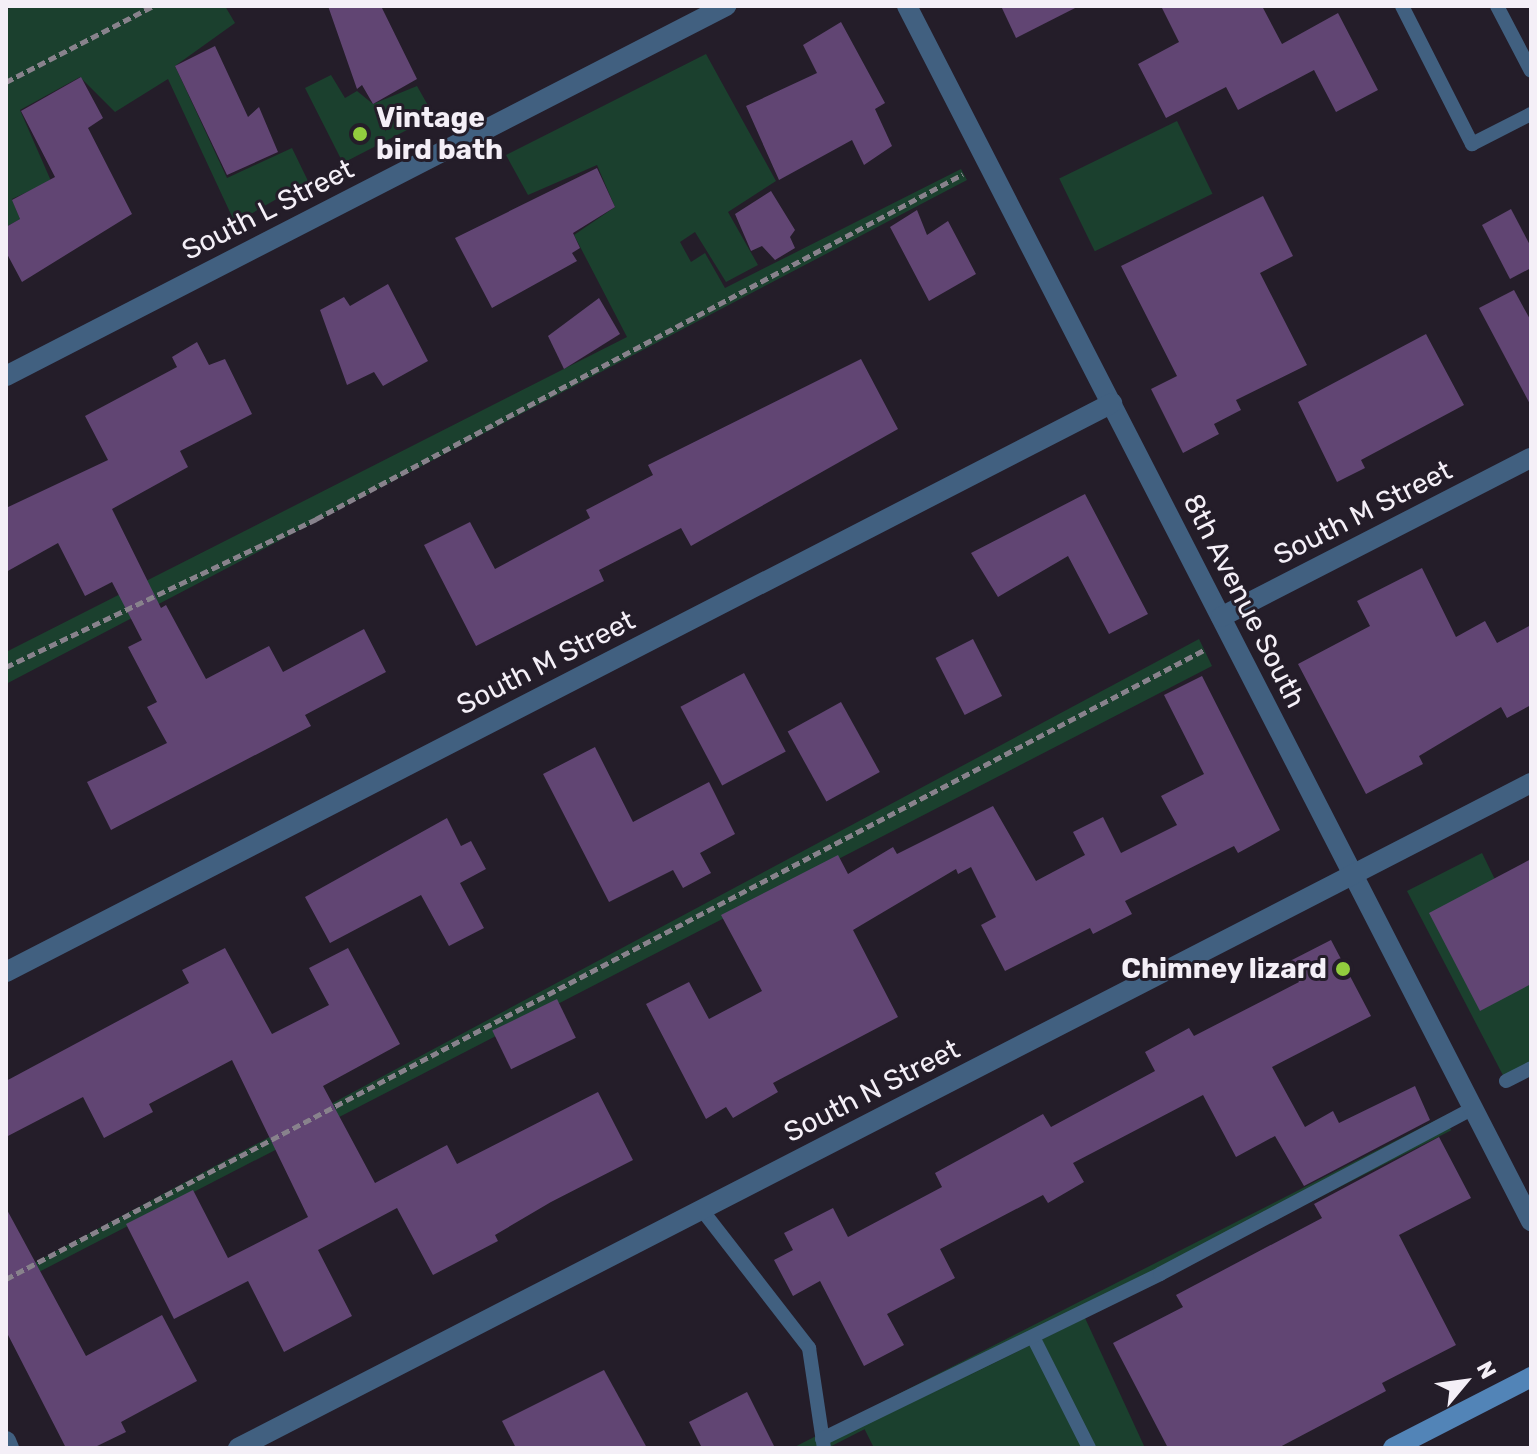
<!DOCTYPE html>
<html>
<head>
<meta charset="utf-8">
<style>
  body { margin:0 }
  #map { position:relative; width:1537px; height:1454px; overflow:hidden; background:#241d29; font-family:Rubik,sans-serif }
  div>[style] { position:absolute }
  .green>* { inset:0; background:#1b402e; transform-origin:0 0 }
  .building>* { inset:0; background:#614573; transform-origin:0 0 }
  .path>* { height:5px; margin-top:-2.5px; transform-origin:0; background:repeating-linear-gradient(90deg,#88828c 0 8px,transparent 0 12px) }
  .service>* { height:14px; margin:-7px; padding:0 7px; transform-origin:7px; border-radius:7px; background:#416080 }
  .minor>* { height:20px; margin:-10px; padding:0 10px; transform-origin:10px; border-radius:10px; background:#416080 }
  .secondary>* { height:20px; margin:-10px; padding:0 10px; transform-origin:10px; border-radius:10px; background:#5284b7 }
  .dots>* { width:22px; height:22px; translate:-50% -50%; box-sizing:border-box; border:4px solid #241d29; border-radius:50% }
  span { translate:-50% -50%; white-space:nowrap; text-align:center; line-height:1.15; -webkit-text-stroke:6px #241d29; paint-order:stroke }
  .poi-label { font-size:28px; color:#f4eff7; font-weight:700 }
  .left { translate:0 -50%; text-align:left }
  .right { translate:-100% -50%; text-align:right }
  .street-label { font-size:28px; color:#f4eff7 }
  .frame { position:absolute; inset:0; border:8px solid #f4eff7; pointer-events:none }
  .north { position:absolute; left:1425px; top:1342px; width:80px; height:80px; -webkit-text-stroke:6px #241d29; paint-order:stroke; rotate:61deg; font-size:22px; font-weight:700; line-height:32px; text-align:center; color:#f4eff7 }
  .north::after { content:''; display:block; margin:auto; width:28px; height:36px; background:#f4eff7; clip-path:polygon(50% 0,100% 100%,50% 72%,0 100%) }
</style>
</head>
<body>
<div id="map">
  <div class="green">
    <i style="clip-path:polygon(14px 6px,225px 6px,235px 23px,175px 66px,227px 178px,292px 148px,308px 181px,235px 223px,168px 79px,115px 112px,80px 77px,20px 110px,51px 181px,12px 199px,20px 219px,6px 227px,6px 10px)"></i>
    <i style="clip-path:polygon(706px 54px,776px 181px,728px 212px,758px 265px,726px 282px,695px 232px,680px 242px,691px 262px,705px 253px,725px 288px,961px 169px,967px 180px,6px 684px,6px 652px,627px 337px,574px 235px,615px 207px,597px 165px,528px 195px,506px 155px)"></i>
    <i style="clip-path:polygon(331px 75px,345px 98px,357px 91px,373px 104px,417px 86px,434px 116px,343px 163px,305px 88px)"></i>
    <i style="left:1177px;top:121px;width:81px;height:131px;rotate:64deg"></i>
    <i style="clip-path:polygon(1199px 639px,1212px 666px,6px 1289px,6px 1278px)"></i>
    <i style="clip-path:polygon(1482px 853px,1531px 953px,1531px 1068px,1506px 1081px,1407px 891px)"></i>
    <i style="left:1444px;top:1116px;width:16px;height:736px;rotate:63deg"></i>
    <i style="clip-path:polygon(1085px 1318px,1145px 1448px,874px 1448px,864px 1428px)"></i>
  </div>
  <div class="building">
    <i style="clip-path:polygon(328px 6px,381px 6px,417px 79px,373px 104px,362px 85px,357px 89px)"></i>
    <i style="clip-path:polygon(1001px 6px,1079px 6px,1016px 38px)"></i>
    <i style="clip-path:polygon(1161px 6px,1262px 6px,1282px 44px,1338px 13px,1378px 90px,1336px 112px,1314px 70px,1238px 110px,1226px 87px,1166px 118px,1138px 64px,1179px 42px)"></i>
    <i style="clip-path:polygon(841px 22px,885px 103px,875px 109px,892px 146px,864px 165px,852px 140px,779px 180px,746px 106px,817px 73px,803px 45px)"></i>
    <i style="clip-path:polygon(215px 46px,248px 117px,259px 107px,278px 152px,227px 175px,175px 66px)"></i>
    <i style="clip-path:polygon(81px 77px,103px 118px,88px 128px,132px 214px,22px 282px,6px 252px,6px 227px,20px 219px,12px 200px,55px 177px,21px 111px)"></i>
    <i style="clip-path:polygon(597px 168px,615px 207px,573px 233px,580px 248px,572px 253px,577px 261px,492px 308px,455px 238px)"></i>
    <i style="clip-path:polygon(771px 191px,795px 230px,790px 237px,795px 248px,775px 260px,762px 246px,751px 251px,735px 214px)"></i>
    <i style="clip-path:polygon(1263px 196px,1293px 256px,1260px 273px,1307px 365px,1236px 400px,1241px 410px,1214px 424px,1219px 434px,1183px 453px,1151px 389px,1177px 376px,1121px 266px)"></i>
    <i style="clip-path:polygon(1511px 209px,1531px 247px,1531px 268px,1510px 279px,1482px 225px)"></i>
    <i style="clip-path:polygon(917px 210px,927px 235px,948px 221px,976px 274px,929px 301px,890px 227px)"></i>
    <i style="clip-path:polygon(388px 284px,428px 361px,383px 386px,374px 372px,347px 385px,320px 310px,344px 297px,350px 306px)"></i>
    <i style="clip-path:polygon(1514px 290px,1531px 321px,1531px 406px,1479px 308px)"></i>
    <i style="clip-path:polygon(599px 298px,620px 334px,564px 369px,548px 336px)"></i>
    <i style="clip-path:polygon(1426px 334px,1464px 405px,1361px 460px,1365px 468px,1337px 482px,1298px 402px)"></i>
    <i style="clip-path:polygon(197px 342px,209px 365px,225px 359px,252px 414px,180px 451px,188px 467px,112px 509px,161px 608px,166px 605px,206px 679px,269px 646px,283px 672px,364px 629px,386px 672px,305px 715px,311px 726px,111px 830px,87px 782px,167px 743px,147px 707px,157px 702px,128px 647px,142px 640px,112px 582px,85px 596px,58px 543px,6px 572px,6px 508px,108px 460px,85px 416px,177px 367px,172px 357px)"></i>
    <i style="clip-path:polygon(861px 359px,898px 429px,691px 546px,681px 528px,599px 570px,604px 581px,476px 646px,424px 545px,470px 522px,495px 569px,590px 518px,586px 510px,653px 475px,648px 465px)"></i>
    <i style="clip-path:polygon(1085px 494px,1148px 614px,1109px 634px,1068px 556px,998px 597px,971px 553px)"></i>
    <i style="clip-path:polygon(1422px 568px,1456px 637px,1485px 621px,1497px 643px,1531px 625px,1531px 705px,1507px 718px,1501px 707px,1419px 756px,1423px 764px,1366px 794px,1298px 664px,1370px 626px,1357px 601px)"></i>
    <i style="left:973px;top:639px;width:64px;height:42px;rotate:63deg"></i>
    <i style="left:744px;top:673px;width:89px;height:72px;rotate:62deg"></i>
    <i style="clip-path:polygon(1202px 676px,1280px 830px,1238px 853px,1234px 846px,1125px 901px,1132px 914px,1093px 934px,1090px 928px,1005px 971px,981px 925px,996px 917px,971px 867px,958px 874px,956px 869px,853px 930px,898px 1017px,773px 1083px,778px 1092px,733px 1118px,726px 1107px,706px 1119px,646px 1004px,689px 982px,709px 1019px,762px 991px,721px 915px,838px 855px,848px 874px,893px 847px,897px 854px,993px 806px,1036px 881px,1085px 855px,1073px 832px,1103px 817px,1121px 853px,1177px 825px,1161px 796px,1204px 774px,1164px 695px)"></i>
    <i style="left:841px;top:702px;width:80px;height:61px;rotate:61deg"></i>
    <i style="clip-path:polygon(595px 747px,633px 822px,709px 782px,735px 834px,700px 853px,711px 873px,683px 888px,673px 870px,609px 902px,543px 774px)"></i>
    <i style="clip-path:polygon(447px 818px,461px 846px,471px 841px,486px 869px,460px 883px,484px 928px,449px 946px,421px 895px,330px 943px,305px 897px)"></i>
    <i style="clip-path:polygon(1531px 859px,1531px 984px,1480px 1011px,1429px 913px)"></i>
    <i style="clip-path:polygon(1331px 940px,1371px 1016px,1272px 1067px,1305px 1127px,1333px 1111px,1339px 1123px,1415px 1086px,1430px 1120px,1304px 1186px,1275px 1136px,1236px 1157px,1203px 1095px,1073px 1163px,1084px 1182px,1048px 1203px,1043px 1195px,940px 1249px,955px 1278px,887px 1314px,904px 1345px,864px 1366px,820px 1281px,793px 1296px,774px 1260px,793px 1250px,784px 1233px,833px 1208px,848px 1237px,942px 1187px,935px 1173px,1043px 1114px,1051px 1127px,1155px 1071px,1145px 1052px,1189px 1028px,1194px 1036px,1299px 982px,1288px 962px)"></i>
    <i style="clip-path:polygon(225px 948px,272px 1034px,329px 1005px,309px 968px,348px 948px,400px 1044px,323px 1086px,375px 1183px,447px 1145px,457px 1164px,598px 1092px,633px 1160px,551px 1202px,495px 1235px,498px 1241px,433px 1275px,397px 1208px,318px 1250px,352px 1316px,284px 1352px,248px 1281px,174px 1319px,126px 1224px,193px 1190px,228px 1258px,308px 1217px,232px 1060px,149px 1104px,153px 1112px,104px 1138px,83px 1097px,6px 1137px,6px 1081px,189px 983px,182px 970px)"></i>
    <i style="left:557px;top:999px;width:43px;height:72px;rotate:64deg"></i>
    <i style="clip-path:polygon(1439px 1137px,1471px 1198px,1399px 1235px,1456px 1345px,1382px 1383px,1386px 1391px,1278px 1448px,1168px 1448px,1113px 1343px,1183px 1307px,1176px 1295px,1322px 1218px,1314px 1204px)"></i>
    <i style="clip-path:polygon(6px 1208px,86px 1356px,162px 1315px,197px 1381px,121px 1422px,126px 1432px,93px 1448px,66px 1448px,6px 1331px)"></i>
    <i style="clip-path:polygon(604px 1370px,647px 1448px,516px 1448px,502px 1421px)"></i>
    <i style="clip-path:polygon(747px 1392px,775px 1448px,702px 1448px,689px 1422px)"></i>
  </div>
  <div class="path">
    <i style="left:6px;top:82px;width:165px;rotate:-27.3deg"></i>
    <i style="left:6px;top:667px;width:344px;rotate:-25.5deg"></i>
    <i style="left:316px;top:519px;width:733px;rotate:-28.07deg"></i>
    <i style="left:6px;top:1279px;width:1353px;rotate:-27.7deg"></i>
  </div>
  <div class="service">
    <i style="left:1402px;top:6px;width:155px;rotate:63.1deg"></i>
    <i style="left:1472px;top:144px;width:66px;rotate:-27deg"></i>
    <i style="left:1497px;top:6px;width:73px;rotate:62.4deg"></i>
    <i style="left:1506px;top:1081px;width:28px;rotate:-27deg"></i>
    <i style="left:702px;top:1210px;width:175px;rotate:52.2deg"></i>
    <i style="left:809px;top:1348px;width:101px;rotate:81.5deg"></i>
    <i style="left:1033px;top:1337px;width:124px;rotate:63.2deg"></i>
    <i style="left:822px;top:1439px;width:376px;rotate:-26deg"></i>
    <i style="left:1160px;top:1274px;width:354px;rotate:-27.9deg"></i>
  </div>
  <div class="minor">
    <i style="left:907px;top:6px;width:1366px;rotate:62.82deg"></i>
    <i style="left:6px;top:376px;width:810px;rotate:-27.2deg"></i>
    <i style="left:1221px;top:617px;width:348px;rotate:-27.2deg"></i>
    <i style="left:6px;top:972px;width:1244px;rotate:-27.22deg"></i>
    <i style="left:6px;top:1441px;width:8px;rotate:67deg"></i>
    <i style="left:238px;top:1448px;width:1454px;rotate:-27.22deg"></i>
  </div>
  <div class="secondary">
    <i style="left:1393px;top:1448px;width:155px;rotate:-27.2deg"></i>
  </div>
  <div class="dots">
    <i style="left:360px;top:134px;background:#92cd3e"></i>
    <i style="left:1343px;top:969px;background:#92cd3e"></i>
  </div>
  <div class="poi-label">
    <span class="left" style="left:376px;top:134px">Vintage<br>bird bath</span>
    <span class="right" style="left:1327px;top:969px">Chimney lizard</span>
  </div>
  <div class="street-label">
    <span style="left:268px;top:210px;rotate:-27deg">South L Street</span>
    <span style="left:1363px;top:513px;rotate:-27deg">South M Street</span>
    <span style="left:1244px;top:601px;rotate:63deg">8th Avenue South</span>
    <span style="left:546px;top:663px;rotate:-27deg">South M Street</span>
    <span style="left:872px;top:1091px;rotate:-27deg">South N Street</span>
  </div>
  <div class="frame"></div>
  <div class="north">N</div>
</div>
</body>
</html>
